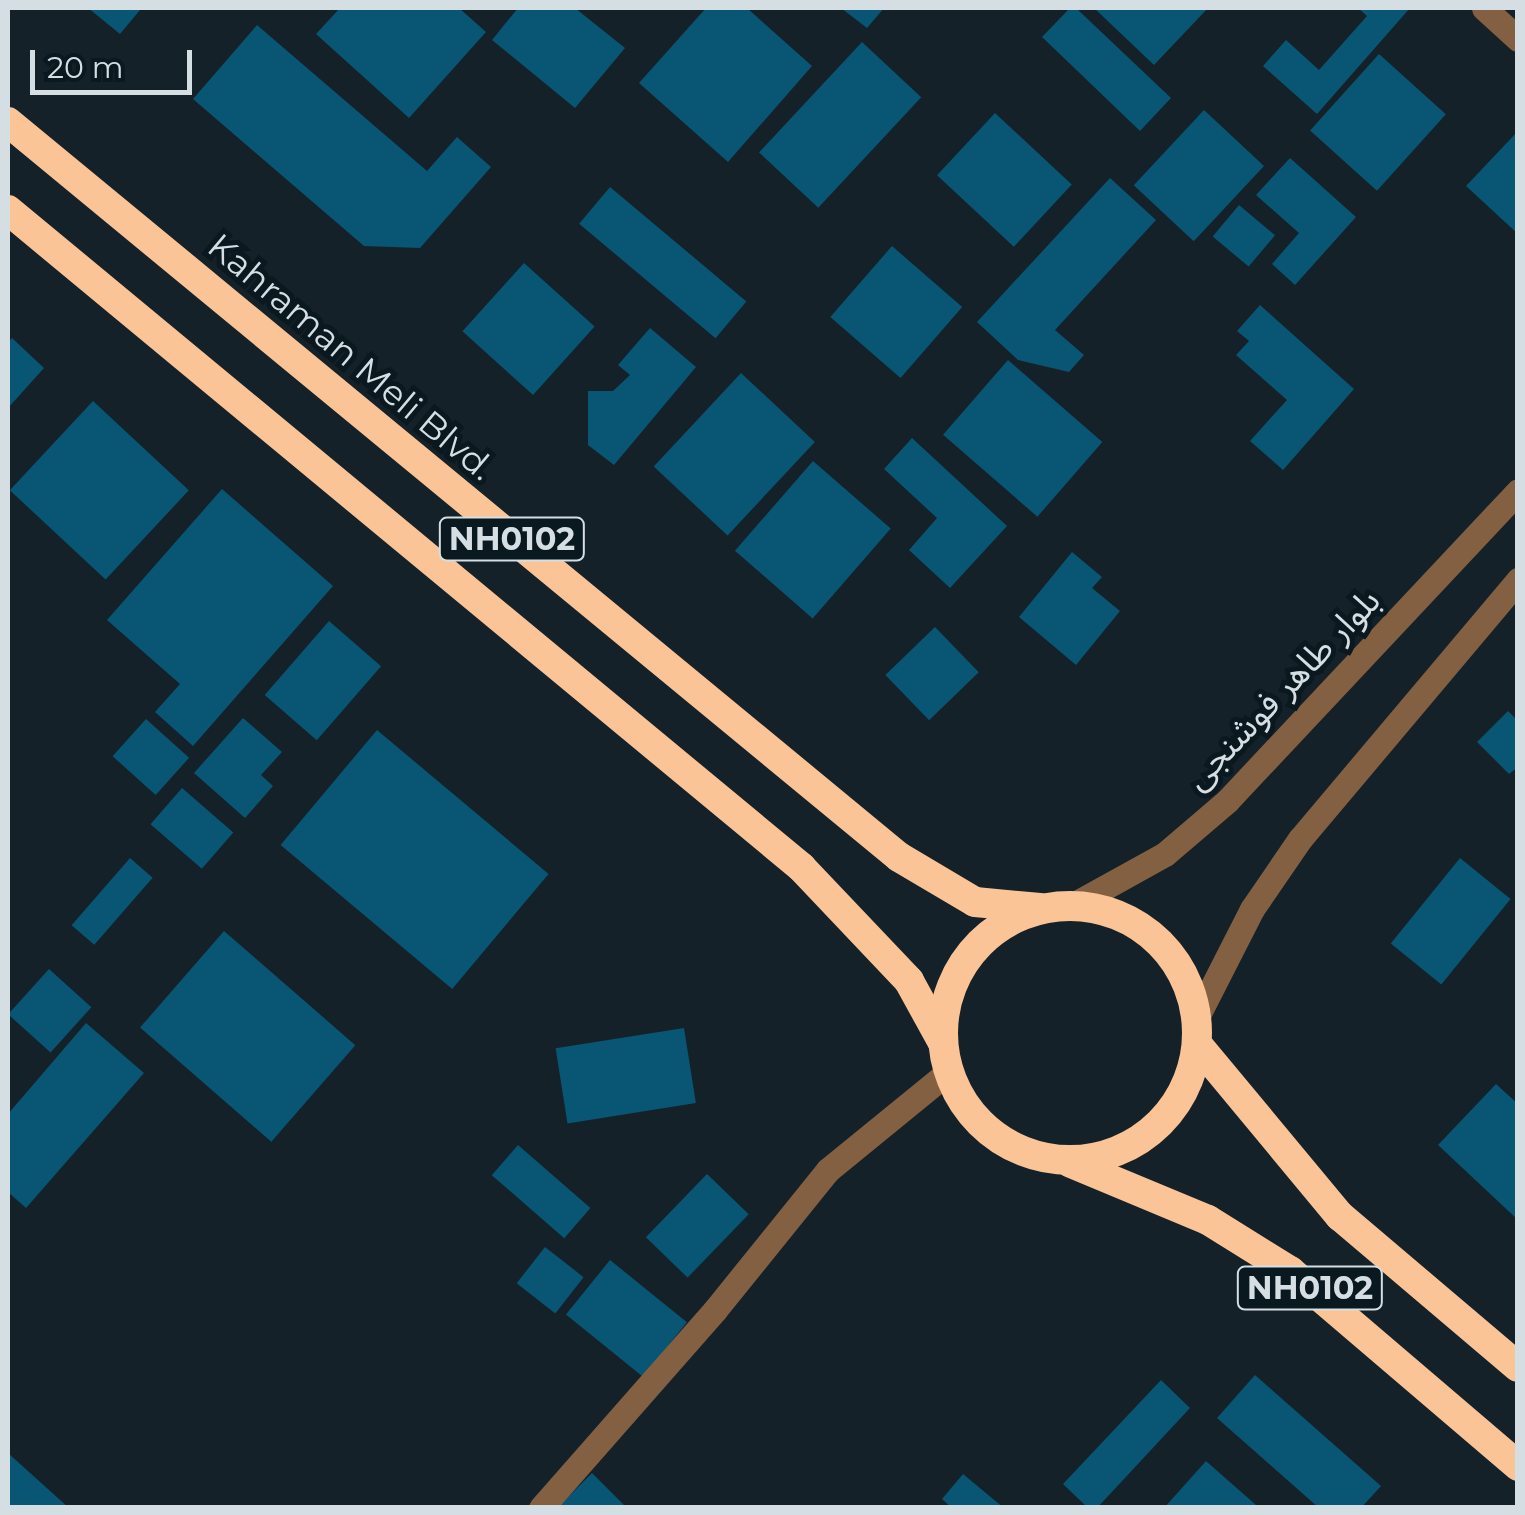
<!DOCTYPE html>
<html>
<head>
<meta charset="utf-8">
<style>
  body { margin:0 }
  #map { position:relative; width:1525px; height:1515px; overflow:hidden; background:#142129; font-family:Montserrat,"Noto Sans Arabic",sans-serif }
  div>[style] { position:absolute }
  .building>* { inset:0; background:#095574; transform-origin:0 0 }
  .minor>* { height:25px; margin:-12.5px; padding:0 12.5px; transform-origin:12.5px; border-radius:12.5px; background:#846042 }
  .highway>* { height:30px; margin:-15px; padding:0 15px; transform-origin:15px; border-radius:15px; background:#fbc497 }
  .highway>.ring { margin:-15px; padding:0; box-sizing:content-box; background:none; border:30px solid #fbc497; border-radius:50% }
  span { translate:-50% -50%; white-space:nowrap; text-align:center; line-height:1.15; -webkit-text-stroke:10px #0a181f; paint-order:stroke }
  .shield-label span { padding:2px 8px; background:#0a181f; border:2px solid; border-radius:8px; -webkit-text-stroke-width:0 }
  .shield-label { font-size:32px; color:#d5dee3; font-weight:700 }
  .street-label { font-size:35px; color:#d5dee3 }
  .frame { position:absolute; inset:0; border:10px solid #d5dee3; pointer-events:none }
  .scale { position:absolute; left:30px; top:50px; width:162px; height:45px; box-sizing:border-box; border:5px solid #d5dee3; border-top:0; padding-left:12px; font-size:30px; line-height:35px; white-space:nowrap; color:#d5dee3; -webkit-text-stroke:8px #0a181f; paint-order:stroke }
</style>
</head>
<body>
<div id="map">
  <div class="building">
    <i style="clip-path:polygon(88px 8px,137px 8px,140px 10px,120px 34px)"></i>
    <i style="clip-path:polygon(340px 8px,459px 8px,486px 32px,409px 118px,316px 34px)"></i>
    <i style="clip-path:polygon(518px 8px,575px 8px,625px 48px,575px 108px,492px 40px)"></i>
    <i style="clip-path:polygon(706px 8px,747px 8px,812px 66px,728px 162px,639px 83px)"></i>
    <i style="clip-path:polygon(841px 8px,884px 8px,867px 28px)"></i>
    <i style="clip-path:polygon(1070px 8px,1076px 8px,1171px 98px,1140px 131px,1042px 37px)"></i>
    <i style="clip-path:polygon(1094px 8px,1208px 8px,1154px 65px)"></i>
    <i style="clip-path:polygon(1358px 8px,1410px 8px,1317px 114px,1263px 66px,1286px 40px,1319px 70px,1367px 16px)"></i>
    <i style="clip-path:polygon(257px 25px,427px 171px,457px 137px,491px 167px,420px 248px,364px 246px,193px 99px)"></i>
    <i style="left:862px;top:42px;width:81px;height:151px;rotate:43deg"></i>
    <i style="left:1379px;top:54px;width:90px;height:103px;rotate:42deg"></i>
    <i style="left:1204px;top:110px;width:82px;height:103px;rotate:43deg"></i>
    <i style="left:995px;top:113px;width:105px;height:85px;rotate:43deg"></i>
    <i style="clip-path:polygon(1518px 131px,1518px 234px,1466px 186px)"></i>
    <i style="clip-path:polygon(1290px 158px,1356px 217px,1295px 285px,1272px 264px,1299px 233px,1256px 195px)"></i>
    <i style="clip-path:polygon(1110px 178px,1156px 220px,1055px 330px,1084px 355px,1069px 372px,1018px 360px,977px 322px)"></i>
    <i style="left:610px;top:187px;width:178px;height:48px;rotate:40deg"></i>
    <i style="left:1239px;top:205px;width:47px;height:41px;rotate:40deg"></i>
    <i style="left:892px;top:246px;width:93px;height:94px;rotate:41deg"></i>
    <i style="left:524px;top:263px;width:95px;height:92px;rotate:42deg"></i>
    <i style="clip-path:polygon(1260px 305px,1354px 389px,1283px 470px,1250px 441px,1287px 400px,1236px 355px,1249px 341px,1237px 331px)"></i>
    <i style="clip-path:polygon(650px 328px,696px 367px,614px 465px,588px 445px,588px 391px,613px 391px,630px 375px,618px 365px)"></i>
    <i style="clip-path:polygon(12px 338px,44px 368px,8px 408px,8px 343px)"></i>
    <i style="left:1008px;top:360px;width:125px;height:99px;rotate:41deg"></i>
    <i style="left:741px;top:373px;width:101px;height:128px;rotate:43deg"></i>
    <i style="left:93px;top:401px;width:131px;height:122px;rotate:43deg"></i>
    <i style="clip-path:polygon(912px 438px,1007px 526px,950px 588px,909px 550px,937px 518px,884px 469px)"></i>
    <i style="left:813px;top:461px;width:103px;height:119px;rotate:41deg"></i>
    <i style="clip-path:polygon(222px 489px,333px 586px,193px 746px,155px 712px,180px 684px,107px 620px)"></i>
    <i style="clip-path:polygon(1072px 552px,1102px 577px,1092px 588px,1120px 611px,1076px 665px,1019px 617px)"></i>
    <i style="left:329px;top:621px;width:69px;height:98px;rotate:41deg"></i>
    <i style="left:935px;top:627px;width:63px;height:69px;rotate:46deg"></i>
    <i style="clip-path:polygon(1508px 711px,1518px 721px,1518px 767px,1509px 774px,1477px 742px)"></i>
    <i style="clip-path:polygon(243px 718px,282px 752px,261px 775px,273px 786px,245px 818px,194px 773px)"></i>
    <i style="left:146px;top:719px;width:58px;height:50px;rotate:42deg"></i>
    <i style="left:377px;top:730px;width:224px;height:150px;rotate:40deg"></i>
    <i style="left:182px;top:788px;width:68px;height:48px;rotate:41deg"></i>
    <i style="left:130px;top:858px;width:30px;height:89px;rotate:41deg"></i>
    <i style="left:1460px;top:858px;width:65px;height:110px;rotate:39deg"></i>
    <i style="left:224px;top:931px;width:174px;height:128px;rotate:41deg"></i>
    <i style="left:49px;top:969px;width:57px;height:61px;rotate:42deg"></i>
    <i style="clip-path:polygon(86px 1023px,144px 1073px,26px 1208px,8px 1192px,8px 1114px)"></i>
    <i style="left:684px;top:1028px;width:76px;height:130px;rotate:81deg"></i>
    <i style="clip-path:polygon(1496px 1084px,1518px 1104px,1518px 1220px,1438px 1145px)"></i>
    <i style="left:518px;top:1145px;width:96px;height:40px;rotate:41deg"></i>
    <i style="left:707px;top:1174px;width:58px;height:88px;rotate:44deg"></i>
    <i style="left:545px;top:1247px;width:49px;height:46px;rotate:38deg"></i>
    <i style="left:610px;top:1260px;width:99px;height:70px;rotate:39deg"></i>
    <i style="clip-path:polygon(1255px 1375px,1381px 1486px,1361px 1508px,1319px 1508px,1217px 1418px)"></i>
    <i style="clip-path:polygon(1161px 1380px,1190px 1408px,1097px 1508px,1088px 1508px,1063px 1484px)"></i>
    <i style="clip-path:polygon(8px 1453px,69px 1508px,8px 1508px)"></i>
    <i style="clip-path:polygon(1206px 1461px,1256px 1505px,1254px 1508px,1164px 1508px)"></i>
    <i style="clip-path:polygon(592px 1473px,627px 1508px,557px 1508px)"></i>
    <i style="clip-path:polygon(963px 1474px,1004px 1508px,952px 1508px,942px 1499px)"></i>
  </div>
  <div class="minor">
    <i style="left:1484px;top:8px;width:46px;rotate:42.4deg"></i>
    <i style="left:1073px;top:905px;width:105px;rotate:-29deg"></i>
    <i style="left:1165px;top:854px;width:82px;rotate:-40.5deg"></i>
    <i style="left:1227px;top:801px;width:425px;rotate:-46.8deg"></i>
    <i style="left:1197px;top:1017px;width:121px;rotate:-63deg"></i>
    <i style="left:1252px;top:909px;width:85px;rotate:-55.6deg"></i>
    <i style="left:1300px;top:839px;width:339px;rotate:-49.9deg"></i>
    <i style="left:541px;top:1508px;width:264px;rotate:-48.7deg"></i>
    <i style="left:715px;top:1310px;width:180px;rotate:-51.1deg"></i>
    <i style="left:828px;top:1170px;width:154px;rotate:-39.2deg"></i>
  </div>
  <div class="highway">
    <i style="left:8px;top:122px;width:1155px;rotate:39.52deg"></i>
    <i style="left:899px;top:857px;width:88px;rotate:30.6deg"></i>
    <i style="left:975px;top:902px;width:65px;rotate:5.3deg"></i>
    <i style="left:8px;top:210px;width:1030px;rotate:39.64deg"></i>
    <i style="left:801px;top:867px;width:157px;rotate:46.5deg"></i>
    <i style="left:909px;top:981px;width:68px;rotate:61.2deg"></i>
    <i class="ring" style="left:943px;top:906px;width:224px;height:224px"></i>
    <i style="left:1197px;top:1044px;width:224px;rotate:50.3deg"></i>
    <i style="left:1340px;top:1216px;width:233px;rotate:40.3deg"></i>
    <i style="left:1071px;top:1163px;width:148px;rotate:22.6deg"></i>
    <i style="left:1208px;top:1220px;width:97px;rotate:31.9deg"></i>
    <i style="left:1290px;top:1271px;width:300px;rotate:40.5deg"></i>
  </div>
  <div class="shield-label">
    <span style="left:512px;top:539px">NH0102</span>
    <span style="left:1310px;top:1288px">NH0102</span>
  </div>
  <div class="street-label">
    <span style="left:351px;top:357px;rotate:40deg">Kahraman Meli Blvd.</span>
    <span style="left:1282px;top:689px;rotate:-46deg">بلوار طاهر فوشنجی</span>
  </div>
  <div class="frame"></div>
  <div class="scale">20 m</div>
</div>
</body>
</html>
